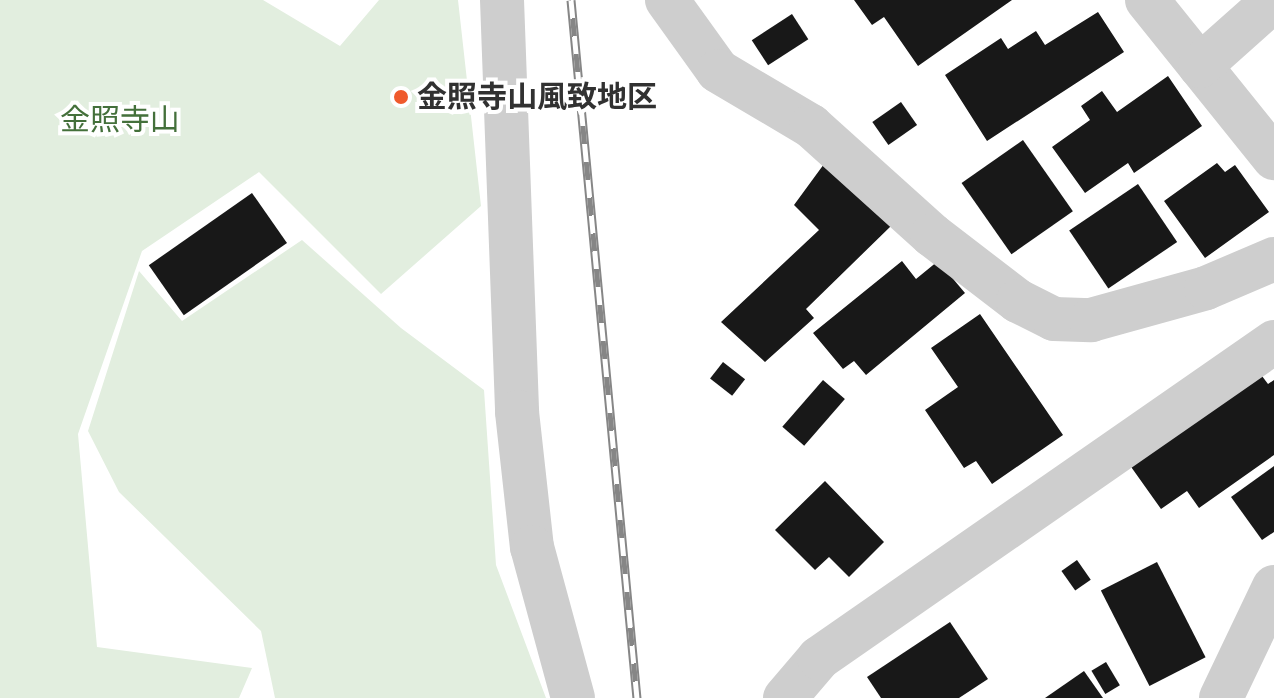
<!DOCTYPE html>
<html>
<head>
<meta charset="utf-8">
<style>
  body { margin:0 }
  #map { position:relative; width:1274px; height:698px; overflow:hidden; background:#fff; font-family:Figtree,"Noto Sans JP",sans-serif }
  div>[style] { position:absolute }
  .green>* { inset:0; background:#e2eedf }
  .building>* { inset:0; background:#181818; transform-origin:0 0 }
  .street>* { height:44px; margin:-22px; padding:0 22px; transform-origin:22px; border-radius:22px; background:#cecece }
  .rail>* { height:9px; margin-top:-4.5px; transform-origin:0; background:repeating-linear-gradient(90deg,#fff 0 18px,#868686 0 36px); box-sizing:border-box; border-block:2px solid #868686 }
  .dots>* { width:22px; height:22px; translate:-50% -50%; box-sizing:border-box; border:4px solid #fff; border-radius:50% }
  span { translate:-50% -50%; white-space:nowrap; text-align:center; line-height:1.15; -webkit-text-stroke:8px #fff; paint-order:stroke }
  .poi-label { font-size:30px; color:#313131; font-weight:700 }
  .left { translate:0 -50%; text-align:left }
  .park-label { font-size:30px; color:#44703b }
</style>
</head>
<body>
<div id="map">
  <div class="green">
    <i style="clip-path:polygon(0 0,263px 0,340px 46px,379px 0,458px 0,481px 206px,381px 294px,259px 172px,142px 251px,78px 434px,97px 647px,252px 668px,239px 698px,0 698px)"></i>
    <i style="clip-path:polygon(302px 240px,401px 328px,484px 390px,496px 565px,546px 698px,275px 698px,261px 631px,119px 492px,88px 431px,139px 271px,182px 321px)"></i>
  </div>
  <div class="building">
    <i style="clip-path:polygon(854px 0,1012px 0,918px 66px,884px 17px,872px 25px)"></i>
    <i style="clip-path:polygon(1098px 12px,1124px 52px,987px 141px,945px 75px,1001px 38px,1008px 49px,1036px 31px,1045px 45px)"></i>
    <i style="left:792px;top:14px;width:30px;height:48px;rotate:57deg"></i>
    <i style="clip-path:polygon(1168px 76px,1202px 126px,1134px 173px,1128px 163px,1085px 193px,1052px 147px,1090px 120px,1081px 106px,1102px 91px,1117px 112px)"></i>
    <i style="left:901px;top:102px;width:28px;height:35px;rotate:55deg"></i>
    <i style="left:1023px;top:140px;width:87px;height:75px;rotate:55deg"></i>
    <i style="clip-path:polygon(1217px 163px,1225px 172px,1235px 165px,1269px 212px,1205px 258px,1164px 201px)"></i>
    <i style="clip-path:polygon(824px 164px,891px 226px,806px 309px,814px 318px,765px 362px,721px 322px,819px 230px,794px 205px)"></i>
    <i style="left:1138px;top:184px;width:70px;height:83px;rotate:56deg"></i>
    <i style="left:252px;top:193px;width:61px;height:126px;rotate:55deg"></i>
    <i style="clip-path:polygon(902px 261px,916px 279px,938px 261px,965px 293px,866px 375px,854px 361px,843px 369px,813px 333px)"></i>
    <i style="clip-path:polygon(980px 314px,1063px 435px,992px 484px,976px 461px,964px 468px,925px 410px,958px 387px,931px 348px)"></i>
    <i style="left:723px;top:362px;width:28px;height:21px;rotate:38deg"></i>
    <i style="clip-path:polygon(1259px 372px,1268px 384px,1274px 380px,1274px 455px,1199px 508px,1187px 491px,1161px 509px,1129px 464px)"></i>
    <i style="left:823px;top:380px;width:29px;height:62px;rotate:41deg"></i>
    <i style="clip-path:polygon(1274px 466px,1274px 532px,1262px 540px,1231px 497px)"></i>
    <i style="clip-path:polygon(825px 481px,884px 542px,849px 577px,829px 557px,815px 570px,775px 530px)"></i>
    <i style="left:1077px;top:560px;width:24px;height:19px;rotate:55deg"></i>
    <i style="left:1157px;top:562px;width:107px;height:63px;rotate:63deg"></i>
    <i style="clip-path:polygon(950px 622px,988px 679px,959px 698px,881px 698px,867px 677px)"></i>
    <i style="left:1106px;top:662px;width:27px;height:17px;rotate:59deg"></i>
    <i style="clip-path:polygon(1084px 671px,1103px 698px,1045px 698px)"></i>
  </div>
  <div class="street">
    <i style="left:502px;top:0;width:412px;rotate:87.9deg"></i>
    <i style="left:517px;top:412px;width:136px;rotate:83.7deg"></i>
    <i style="left:532px;top:547px;width:156px;rotate:74.8deg"></i>
    <i style="left:667px;top:0;width:87px;rotate:54.3deg"></i>
    <i style="left:718px;top:71px;width:108px;rotate:30.6deg"></i>
    <i style="left:811px;top:126px;width:163px;rotate:42deg"></i>
    <i style="left:932px;top:235px;width:108px;rotate:37.5deg"></i>
    <i style="left:1018px;top:301px;width:40px;rotate:26.6deg"></i>
    <i style="left:1054px;top:319px;width:37px;rotate:2deg"></i>
    <i style="left:1091px;top:320px;width:119px;rotate:-15.5deg"></i>
    <i style="left:1206px;top:288px;width:74px;rotate:-23.1deg"></i>
    <i style="left:1147px;top:0;width:203px;rotate:51.2deg"></i>
    <i style="left:1200px;top:66px;width:99px;rotate:-41.7deg"></i>
    <i style="left:785px;top:698px;width:52px;rotate:-49.6deg"></i>
    <i style="left:819px;top:658px;width:554px;rotate:-34.78deg"></i>
    <i style="left:1221px;top:698px;width:123px;rotate:-64.5deg"></i>
  </div>
  <div class="rail">
    <i style="left:571px;top:0;width:701px;rotate:84.6deg"></i>
  </div>
  <div class="dots">
    <i style="left:401px;top:97px;background:#ef5a2c"></i>
  </div>
  <div class="poi-label">
    <span class="left" style="left:417px;top:97px">金照寺山風致地区</span>
  </div>
  <div class="park-label">
    <span style="left:120px;top:120px">金照寺山</span>
  </div>
</div>
</body>
</html>
